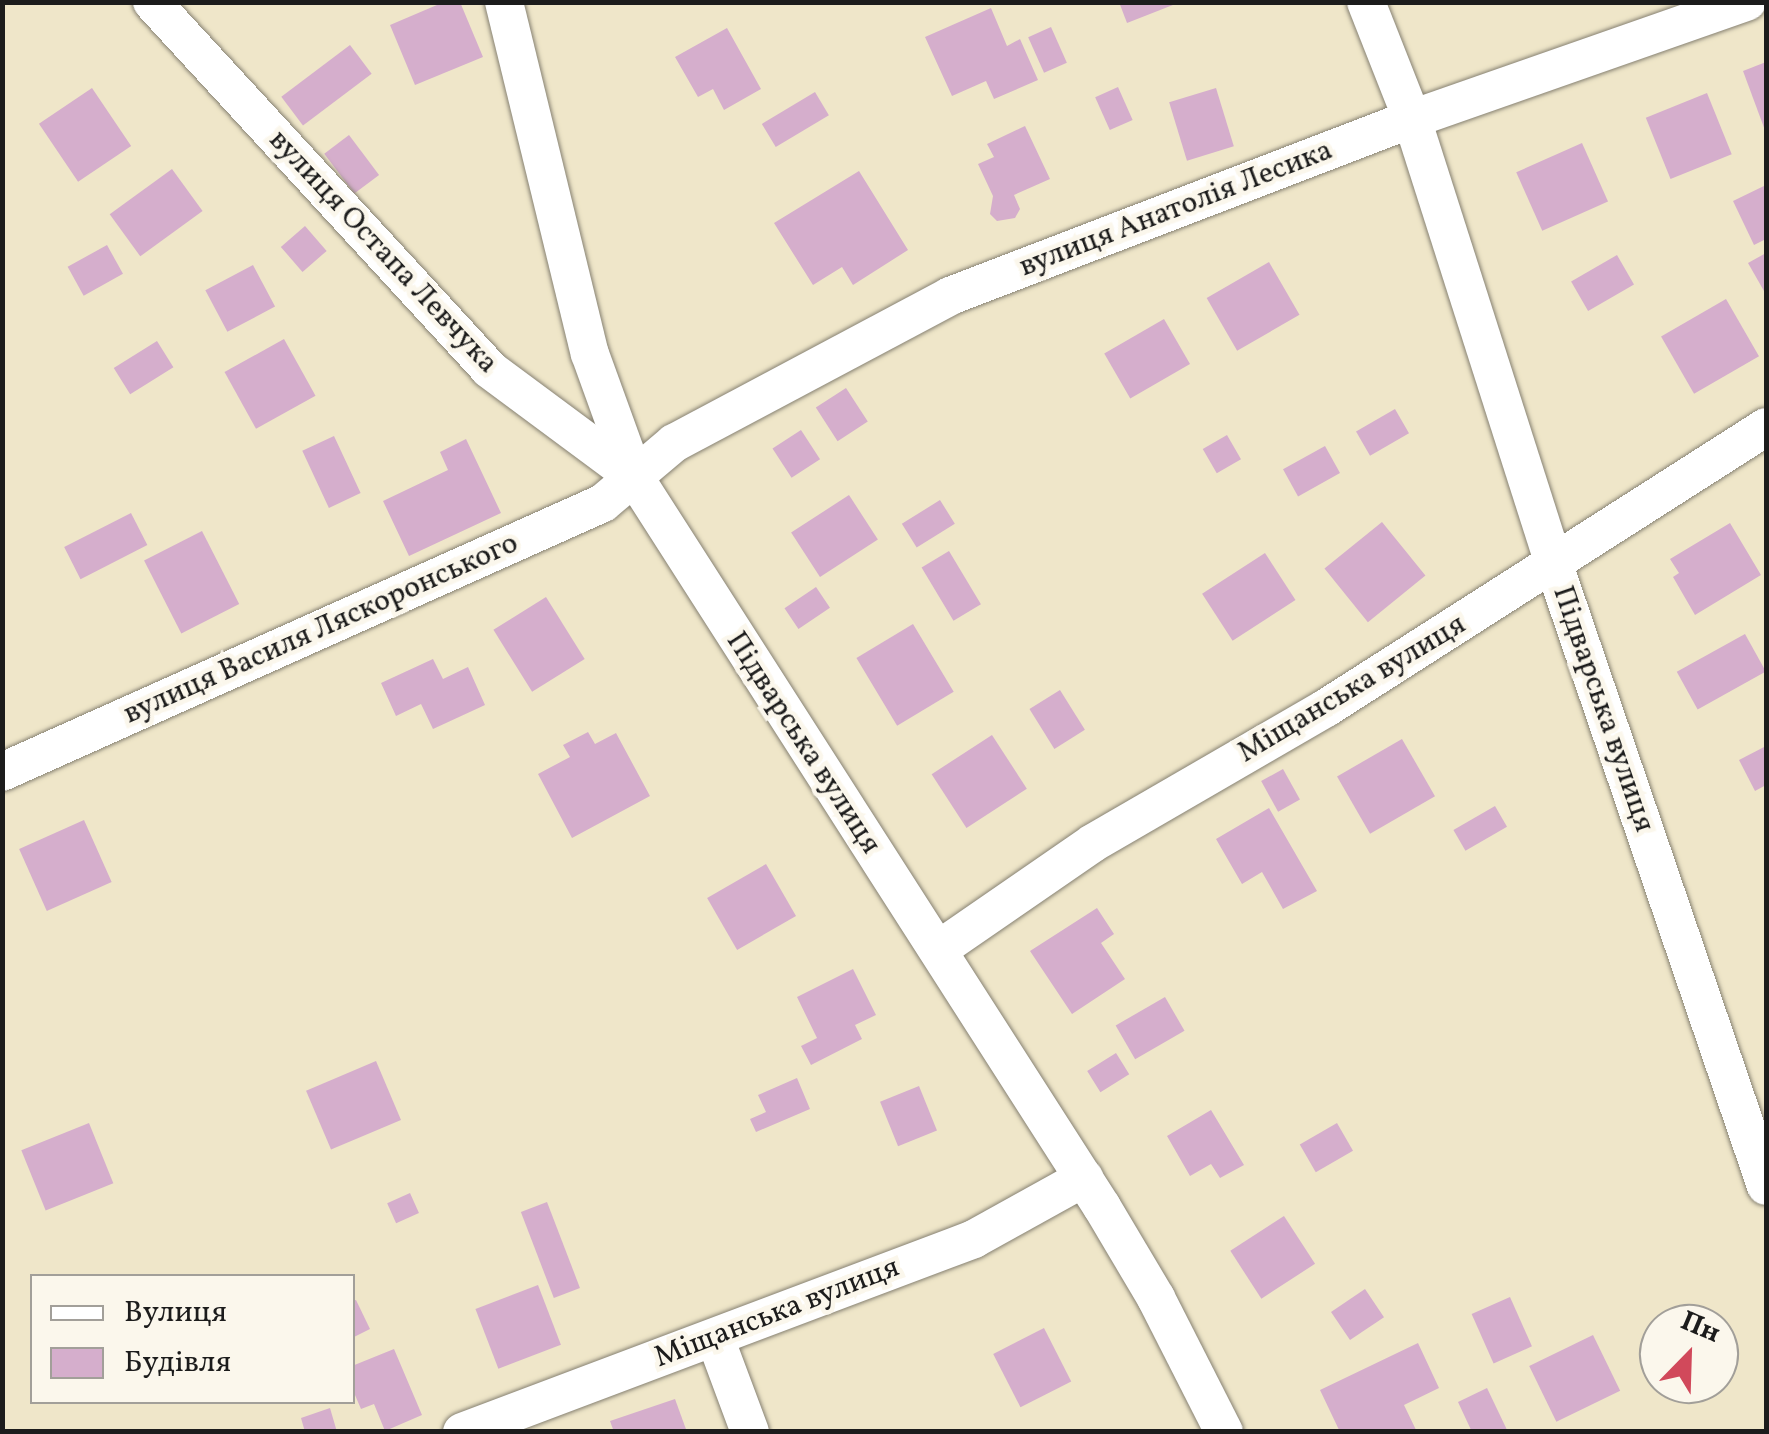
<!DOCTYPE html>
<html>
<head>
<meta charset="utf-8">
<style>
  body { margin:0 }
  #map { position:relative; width:1769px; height:1434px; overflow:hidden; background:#efe6c9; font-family:Vollkorn,serif }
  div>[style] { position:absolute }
  .building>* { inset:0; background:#d5aecc; transform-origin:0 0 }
  .roads { filter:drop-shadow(0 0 2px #868172) drop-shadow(0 0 2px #868172) }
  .minor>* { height:38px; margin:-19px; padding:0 19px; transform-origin:19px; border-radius:19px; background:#fff }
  span { translate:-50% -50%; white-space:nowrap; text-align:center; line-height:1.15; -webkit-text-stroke:9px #fbf7ec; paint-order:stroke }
  .street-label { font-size:30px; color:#1c1c1c }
  .frame { position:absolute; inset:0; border:5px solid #1c1c1c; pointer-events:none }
  .legend { position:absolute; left:30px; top:1274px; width:325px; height:130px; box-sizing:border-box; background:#fbf7ec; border:2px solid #a29f99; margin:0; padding:12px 18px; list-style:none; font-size:30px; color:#1c1c1c }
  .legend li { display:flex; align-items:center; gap:20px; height:50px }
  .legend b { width:50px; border:2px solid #a29f99 }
  .north { position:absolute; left:1639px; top:1304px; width:100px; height:100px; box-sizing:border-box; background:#fbf7ec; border:2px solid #a29f99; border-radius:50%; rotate:23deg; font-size:28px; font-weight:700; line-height:40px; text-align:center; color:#1c1c1c }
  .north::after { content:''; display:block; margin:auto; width:35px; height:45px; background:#d1495b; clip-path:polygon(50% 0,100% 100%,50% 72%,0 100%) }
</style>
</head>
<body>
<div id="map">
  <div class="building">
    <i style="clip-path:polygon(444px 2px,460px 2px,483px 57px,415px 85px,390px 25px)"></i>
    <i style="clip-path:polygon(1119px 2px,1178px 2px,1178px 3px,1127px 23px)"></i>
    <i style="clip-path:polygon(991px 8px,1007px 46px,1020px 39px,1038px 80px,994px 99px,986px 81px,952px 96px,925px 37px)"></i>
    <i style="left:1051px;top:27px;width:39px;height:25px;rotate:66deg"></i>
    <i style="clip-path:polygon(727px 28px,761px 89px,724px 110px,713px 89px,698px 97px,675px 57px)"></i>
    <i style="left:350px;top:45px;width:36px;height:86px;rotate:53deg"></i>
    <i style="clip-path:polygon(1766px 62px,1766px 133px,1743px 71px)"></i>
    <i style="left:1118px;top:87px;width:36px;height:25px;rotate:66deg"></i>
    <i style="left:92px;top:88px;width:70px;height:64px;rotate:56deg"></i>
    <i style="left:1216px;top:88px;width:61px;height:49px;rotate:73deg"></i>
    <i style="left:815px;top:92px;width:27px;height:62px;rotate:59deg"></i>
    <i style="left:1707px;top:93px;width:66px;height:66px;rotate:68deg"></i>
    <i style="clip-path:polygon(1025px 126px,1050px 179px,1014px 195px,1020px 209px,1015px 218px,997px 221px,990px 214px,993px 196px,978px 164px,994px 157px,987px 144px)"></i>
    <i style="left:349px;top:135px;width:50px;height:31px;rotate:53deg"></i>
    <i style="left:1582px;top:143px;width:64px;height:72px;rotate:66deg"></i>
    <i style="left:172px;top:169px;width:52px;height:77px;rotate:54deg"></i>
    <i style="clip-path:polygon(859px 171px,908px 250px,853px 285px,842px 267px,813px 285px,774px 223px)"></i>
    <i style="clip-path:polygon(1766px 185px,1766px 239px,1754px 245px,1733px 201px)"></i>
    <i style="left:305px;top:226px;width:33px;height:32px;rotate:49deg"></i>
    <i style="left:107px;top:245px;width:33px;height:45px;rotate:61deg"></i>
    <i style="clip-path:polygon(1766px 253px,1766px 289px,1764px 291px,1748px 263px)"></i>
    <i style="left:1617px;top:255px;width:34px;height:53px;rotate:60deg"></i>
    <i style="left:1269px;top:262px;width:61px;height:72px;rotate:60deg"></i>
    <i style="left:253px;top:265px;width:47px;height:54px;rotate:62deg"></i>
    <i style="left:1726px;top:299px;width:66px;height:75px;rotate:60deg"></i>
    <i style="left:1164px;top:319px;width:52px;height:69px;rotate:60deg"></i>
    <i style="left:284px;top:339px;width:65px;height:68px;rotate:61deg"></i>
    <i style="left:157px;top:341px;width:31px;height:51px;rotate:58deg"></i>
    <i style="left:846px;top:388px;width:40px;height:36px;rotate:57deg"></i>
    <i style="left:1395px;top:409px;width:28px;height:45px;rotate:60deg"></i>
    <i style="left:801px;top:430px;width:35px;height:34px;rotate:57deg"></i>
    <i style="left:1227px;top:435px;width:28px;height:28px;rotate:60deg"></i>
    <i style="left:334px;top:436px;width:63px;height:35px;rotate:65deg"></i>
    <i style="clip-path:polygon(466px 439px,501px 513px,409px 556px,383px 501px,448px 470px,440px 452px)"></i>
    <i style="left:1325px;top:446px;width:31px;height:48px;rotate:61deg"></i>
    <i style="left:849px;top:495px;width:53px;height:69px;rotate:57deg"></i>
    <i style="left:940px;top:500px;width:28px;height:45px;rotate:58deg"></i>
    <i style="left:131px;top:513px;width:36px;height:75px;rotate:63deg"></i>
    <i style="left:1382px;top:522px;width:69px;height:74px;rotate:51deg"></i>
    <i style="clip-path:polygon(1730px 523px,1761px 575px,1695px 615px,1673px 577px,1679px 573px,1670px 559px)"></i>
    <i style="left:202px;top:531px;width:82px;height:65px;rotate:63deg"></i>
    <i style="left:949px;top:551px;width:62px;height:32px;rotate:59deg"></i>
    <i style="left:1265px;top:553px;width:56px;height:75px;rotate:57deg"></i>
    <i style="left:816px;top:587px;width:25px;height:38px;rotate:56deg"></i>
    <i style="left:546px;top:597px;width:73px;height:62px;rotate:58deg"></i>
    <i style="left:913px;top:624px;width:79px;height:66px;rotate:59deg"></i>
    <i style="left:1745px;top:634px;width:43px;height:78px;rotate:61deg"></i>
    <i style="clip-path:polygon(433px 659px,443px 679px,468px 667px,485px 705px,433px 729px,421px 704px,396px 716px,381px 683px)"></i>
    <i style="left:1060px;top:690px;width:47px;height:36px;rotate:58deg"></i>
    <i style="clip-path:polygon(588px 732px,595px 744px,616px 733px,650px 796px,572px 838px,538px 774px,570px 757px,563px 745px)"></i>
    <i style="left:992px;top:735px;width:64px;height:72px;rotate:57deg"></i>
    <i style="left:1402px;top:739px;width:66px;height:75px;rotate:60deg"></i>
    <i style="clip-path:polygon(1766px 746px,1766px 785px,1755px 791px,1739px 760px)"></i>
    <i style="left:1283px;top:769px;width:35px;height:25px;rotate:61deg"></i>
    <i style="left:1495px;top:806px;width:24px;height:48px;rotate:60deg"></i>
    <i style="clip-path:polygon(1269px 808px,1317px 891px,1283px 909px,1262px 872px,1242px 884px,1216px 839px)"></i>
    <i style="left:84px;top:820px;width:68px;height:71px;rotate:66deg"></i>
    <i style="left:766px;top:864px;width:60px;height:68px;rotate:60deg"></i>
    <i style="clip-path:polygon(1097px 908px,1114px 934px,1101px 943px,1125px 979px,1072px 1014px,1030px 951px)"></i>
    <i style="clip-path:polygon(853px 969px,876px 1015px,855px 1025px,862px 1039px,811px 1065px,801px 1046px,817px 1038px,797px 997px)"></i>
    <i style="left:1165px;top:997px;width:39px;height:57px;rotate:60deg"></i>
    <i style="left:1116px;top:1053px;width:25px;height:34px;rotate:58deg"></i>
    <i style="left:376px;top:1061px;width:64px;height:76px;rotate:67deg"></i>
    <i style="clip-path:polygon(797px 1078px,810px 1109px,756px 1132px,750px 1119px,766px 1112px,758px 1095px)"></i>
    <i style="left:919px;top:1086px;width:48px;height:42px;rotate:68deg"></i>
    <i style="clip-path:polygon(1211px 1110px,1244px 1165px,1220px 1178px,1211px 1164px,1190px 1176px,1167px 1136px)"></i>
    <i style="left:89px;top:1123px;width:65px;height:73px;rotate:68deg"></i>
    <i style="left:1337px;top:1123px;width:32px;height:43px;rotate:60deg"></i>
    <i style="left:410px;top:1193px;width:22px;height:25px;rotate:66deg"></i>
    <i style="left:547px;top:1202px;width:92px;height:28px;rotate:69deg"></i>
    <i style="left:1284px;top:1216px;width:57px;height:64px;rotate:57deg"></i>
    <i style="left:538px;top:1285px;width:64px;height:67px;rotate:69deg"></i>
    <i style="left:1365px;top:1289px;width:34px;height:41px;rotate:56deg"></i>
    <i style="left:1510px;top:1297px;width:54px;height:42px;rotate:66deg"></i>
    <i style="clip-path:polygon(356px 1300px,370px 1329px,352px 1338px,352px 1301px)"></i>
    <i style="left:1044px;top:1328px;width:60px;height:57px;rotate:63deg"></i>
    <i style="left:1593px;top:1335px;width:62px;height:71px;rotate:64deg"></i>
    <i style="clip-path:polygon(1418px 1343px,1439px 1388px,1404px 1405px,1417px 1432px,1340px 1432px,1320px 1390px)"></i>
    <i style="clip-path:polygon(394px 1349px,422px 1415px,385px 1431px,374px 1404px,361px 1409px,352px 1388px,352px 1366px)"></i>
    <i style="clip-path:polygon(1487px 1388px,1508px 1432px,1472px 1432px,1458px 1402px)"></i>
    <i style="clip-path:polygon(675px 1399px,687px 1432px,614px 1432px,610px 1421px)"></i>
    <i style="clip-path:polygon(330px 1408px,337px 1432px,305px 1432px,301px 1418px)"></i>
  </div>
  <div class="roads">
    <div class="minor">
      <i style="left:152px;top:2px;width:498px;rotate:47.4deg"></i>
      <i style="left:489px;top:369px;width:179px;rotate:36.6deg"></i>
      <i style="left:504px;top:2px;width:362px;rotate:76.3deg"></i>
      <i style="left:590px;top:354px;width:132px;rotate:70.1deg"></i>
      <i style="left:635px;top:478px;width:866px;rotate:57.36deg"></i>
      <i style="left:1102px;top:1207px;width:106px;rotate:59.3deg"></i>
      <i style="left:1156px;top:1298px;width:150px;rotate:63.1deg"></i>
      <i style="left:1366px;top:2px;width:126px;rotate:68.5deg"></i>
      <i style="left:1412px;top:119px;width:468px;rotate:72.3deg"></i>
      <i style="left:1554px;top:565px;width:656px;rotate:71.15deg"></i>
      <i style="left:2px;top:772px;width:658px;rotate:-24.11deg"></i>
      <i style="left:603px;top:503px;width:93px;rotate:-40.2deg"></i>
      <i style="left:674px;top:443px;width:313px;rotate:-28deg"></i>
      <i style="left:950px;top:296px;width:495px;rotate:-21deg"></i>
      <i style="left:1412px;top:119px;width:355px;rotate:-19.3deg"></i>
      <i style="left:938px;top:950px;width:188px;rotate:-34.6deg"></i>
      <i style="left:1093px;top:843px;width:269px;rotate:-30.1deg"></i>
      <i style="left:1326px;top:708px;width:522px;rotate:-32.56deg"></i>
      <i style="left:715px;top:1338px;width:100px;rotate:69.6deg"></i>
      <i style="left:462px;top:1432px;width:547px;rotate:-20.65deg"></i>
      <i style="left:974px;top:1239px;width:126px;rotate:-29deg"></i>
    </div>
  </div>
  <div class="street-label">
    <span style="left:1176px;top:209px;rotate:-21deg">вулиця Анатолія Лесика</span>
    <span style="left:383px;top:252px;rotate:47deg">вулиця Остапа Левчука</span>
    <span style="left:321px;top:629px;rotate:-24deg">вулиця Василя Ляскоронського</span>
    <span style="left:1352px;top:689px;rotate:-31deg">Міщанська вулиця</span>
    <span style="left:1603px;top:709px;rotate:71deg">Підварська вулиця</span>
    <span style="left:803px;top:743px;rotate:57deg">Підварська вулиця</span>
    <span style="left:777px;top:1313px;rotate:-21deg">Міщанська вулиця</span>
  </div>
  <div class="frame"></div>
  <ul class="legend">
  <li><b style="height:12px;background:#fff"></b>Вулиця</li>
  <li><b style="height:28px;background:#d5aecc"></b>Будівля</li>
  </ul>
  <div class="north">Пн</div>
</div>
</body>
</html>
